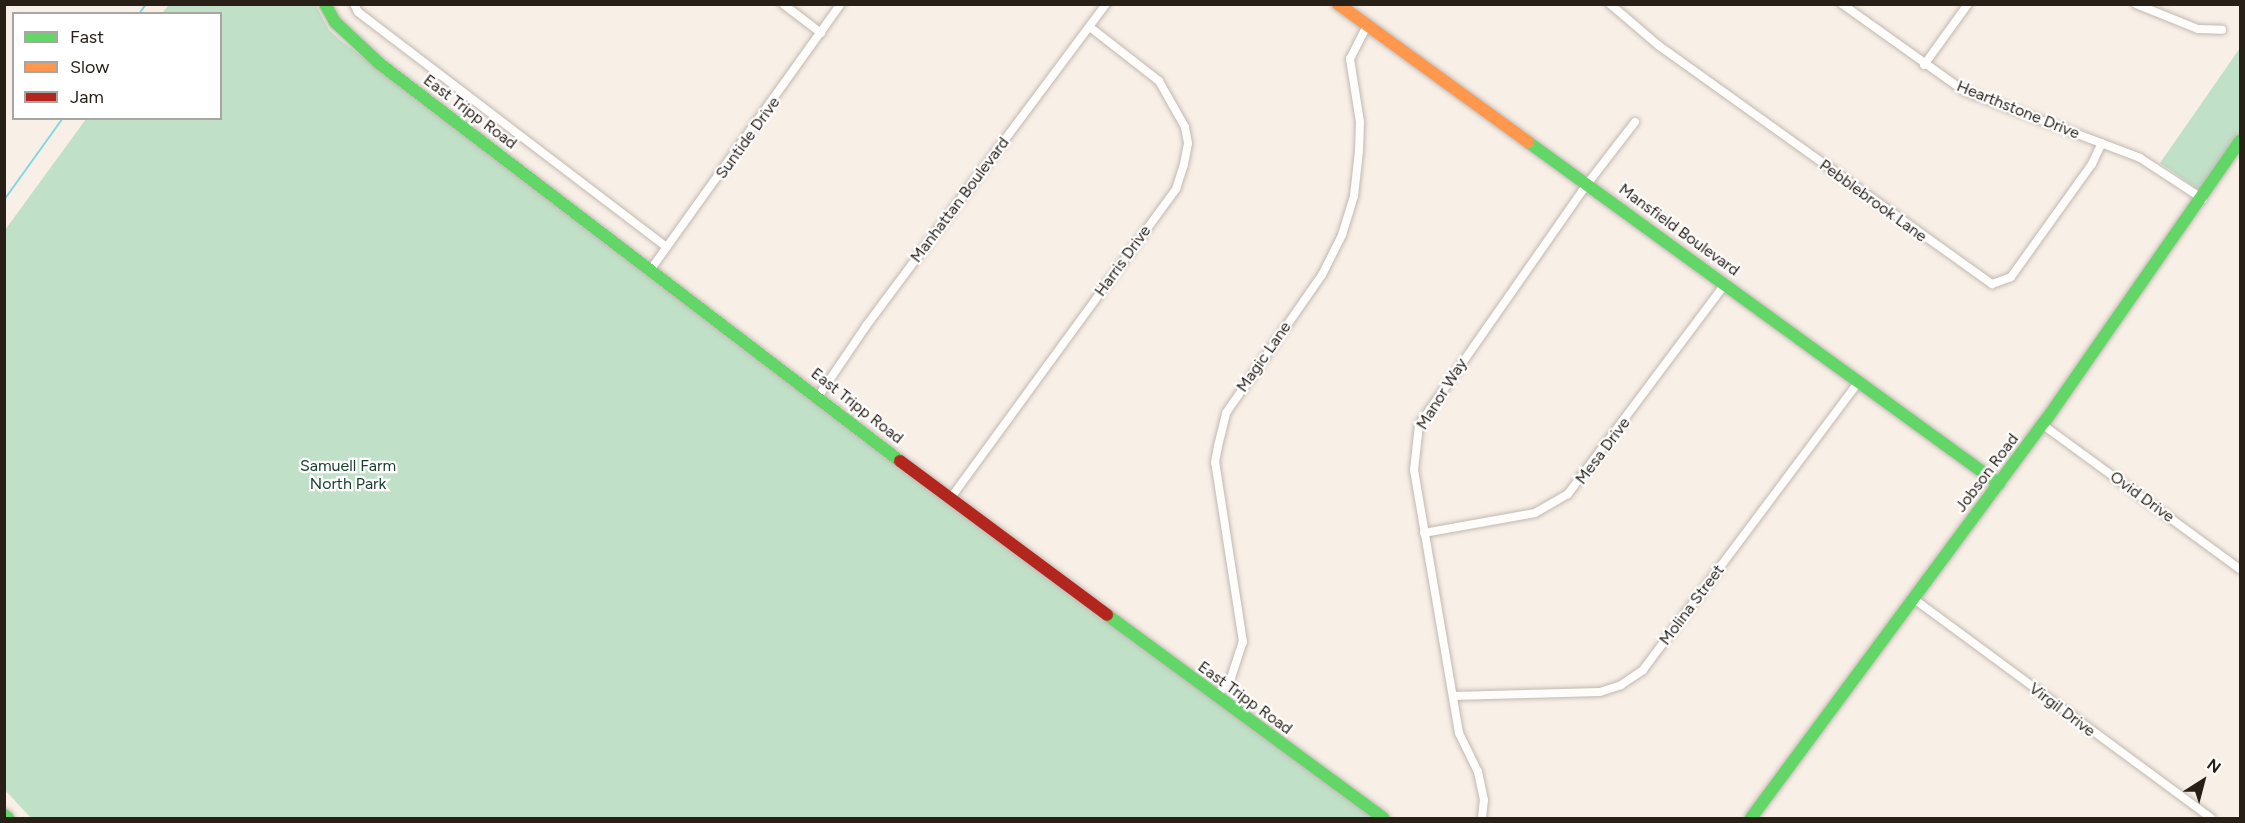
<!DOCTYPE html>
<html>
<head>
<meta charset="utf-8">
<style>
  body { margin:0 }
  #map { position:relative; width:2245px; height:823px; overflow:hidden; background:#f8efe7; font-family:Figtree,sans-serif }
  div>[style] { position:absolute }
  .green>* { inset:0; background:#c0e0c8 }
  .stream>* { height:2px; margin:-1px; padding:0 1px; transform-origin:1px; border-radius:1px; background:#84d6e0 }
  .roads { filter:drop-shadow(0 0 2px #c1b9b1) drop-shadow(0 0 2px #c1b9b1) }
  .street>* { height:8px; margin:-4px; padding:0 4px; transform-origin:4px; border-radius:4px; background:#fefdfb }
  .fast>* { height:12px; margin:-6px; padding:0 6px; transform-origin:6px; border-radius:6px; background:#63d668 }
  .slow>* { height:12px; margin:-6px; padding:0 6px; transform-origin:6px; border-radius:6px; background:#ff974d }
  .jam>* { height:12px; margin:-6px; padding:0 6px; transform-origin:6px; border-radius:6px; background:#b3261e }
  span { translate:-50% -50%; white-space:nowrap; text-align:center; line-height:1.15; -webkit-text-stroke:4.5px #fff; paint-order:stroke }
  .street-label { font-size:16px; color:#281f17 }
  .park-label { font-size:16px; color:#1b412e }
  .frame { position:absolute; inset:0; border:6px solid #281f17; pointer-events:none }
  .legend { position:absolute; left:12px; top:12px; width:210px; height:108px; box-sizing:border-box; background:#fff; border:2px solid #a9a5a2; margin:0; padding:8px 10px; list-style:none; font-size:18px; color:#281f17 }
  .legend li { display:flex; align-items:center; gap:12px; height:30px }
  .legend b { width:30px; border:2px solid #a9a5a2 }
  .north { position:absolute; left:2173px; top:751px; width:60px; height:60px; -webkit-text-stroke:4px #fff; paint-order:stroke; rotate:36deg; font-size:16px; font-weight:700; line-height:24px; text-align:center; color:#281f17 }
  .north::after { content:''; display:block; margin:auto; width:21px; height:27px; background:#281f17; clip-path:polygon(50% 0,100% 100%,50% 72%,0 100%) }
</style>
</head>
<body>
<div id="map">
  <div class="green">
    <i style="clip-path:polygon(315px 4px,329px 30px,340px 40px,662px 283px,813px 402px,1377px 818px,31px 818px,5px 790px,5px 230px,86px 119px,220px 118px,220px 14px,162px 13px,169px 5px)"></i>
    <i style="clip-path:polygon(2240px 48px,2240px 137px,2199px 190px,2160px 163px)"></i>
  </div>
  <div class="stream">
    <i style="left:139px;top:14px;width:12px;rotate:-55deg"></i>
    <i style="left:4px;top:200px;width:101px;rotate:-54.3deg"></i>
  </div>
  <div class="roads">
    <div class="street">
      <i style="left:354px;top:4px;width:9px;rotate:63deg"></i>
      <i style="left:358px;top:12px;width:388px;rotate:37.3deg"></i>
      <i style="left:783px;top:4px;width:48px;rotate:37.3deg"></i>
      <i style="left:1610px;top:4px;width:63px;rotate:40.5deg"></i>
      <i style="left:1658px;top:45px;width:411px;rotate:35.6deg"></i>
      <i style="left:1992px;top:284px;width:20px;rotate:-20deg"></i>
      <i style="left:2011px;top:277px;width:139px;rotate:-54.4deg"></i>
      <i style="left:2092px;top:164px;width:23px;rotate:-65deg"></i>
      <i style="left:1842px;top:4px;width:150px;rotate:35.5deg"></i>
      <i style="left:1964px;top:91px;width:188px;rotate:20.8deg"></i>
      <i style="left:2140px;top:158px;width:75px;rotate:33.1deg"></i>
      <i style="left:2136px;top:4px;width:67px;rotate:22deg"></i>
      <i style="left:2198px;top:29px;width:24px;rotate:2deg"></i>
      <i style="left:1924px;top:65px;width:75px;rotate:-54.2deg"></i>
      <i style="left:651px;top:269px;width:326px;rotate:-54.4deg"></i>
      <i style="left:818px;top:397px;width:86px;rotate:-55.9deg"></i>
      <i style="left:866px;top:326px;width:402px;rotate:-53.3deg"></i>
      <i style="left:2043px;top:425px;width:244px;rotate:36.2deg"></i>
      <i style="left:950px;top:499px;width:384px;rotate:-53.9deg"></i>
      <i style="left:1176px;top:189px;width:26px;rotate:-72deg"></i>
      <i style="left:1184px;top:164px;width:21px;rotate:-79deg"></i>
      <i style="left:1188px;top:143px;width:16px;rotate:-101deg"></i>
      <i style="left:1185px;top:127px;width:53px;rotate:-119.5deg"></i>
      <i style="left:1159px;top:81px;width:88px;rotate:-142deg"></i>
      <i style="left:1424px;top:533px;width:113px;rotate:-10.2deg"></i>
      <i style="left:1535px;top:513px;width:38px;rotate:-30deg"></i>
      <i style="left:1568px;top:494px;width:262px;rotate:-53.2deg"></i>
      <i style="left:1914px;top:599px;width:369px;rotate:36.4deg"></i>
      <i style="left:1453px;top:696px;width:147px;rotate:-1.6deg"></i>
      <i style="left:1600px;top:692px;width:22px;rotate:-18deg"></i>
      <i style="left:1621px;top:685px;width:27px;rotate:-34deg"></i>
      <i style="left:1643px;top:670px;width:359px;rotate:-53.2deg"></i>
      <i style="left:1216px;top:697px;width:24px;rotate:-52deg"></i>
      <i style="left:1231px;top:678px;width:38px;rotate:-72deg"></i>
      <i style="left:1243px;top:642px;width:182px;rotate:-98.8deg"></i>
      <i style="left:1215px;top:462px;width:16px;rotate:-79deg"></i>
      <i style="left:1218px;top:446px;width:34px;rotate:-76deg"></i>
      <i style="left:1226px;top:413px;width:168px;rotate:-55.2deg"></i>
      <i style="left:1322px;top:275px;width:45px;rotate:-63.4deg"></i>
      <i style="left:1342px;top:235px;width:41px;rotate:-72.9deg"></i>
      <i style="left:1354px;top:196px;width:45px;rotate:-83.7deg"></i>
      <i style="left:1359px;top:151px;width:29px;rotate:-88deg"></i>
      <i style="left:1360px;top:122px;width:64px;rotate:-99deg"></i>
      <i style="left:1350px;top:59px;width:37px;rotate:-63deg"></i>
      <i style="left:1482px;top:818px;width:18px;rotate:-84deg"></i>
      <i style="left:1484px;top:800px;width:29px;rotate:-102deg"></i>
      <i style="left:1478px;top:772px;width:43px;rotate:-116deg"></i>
      <i style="left:1459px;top:733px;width:267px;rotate:-99.7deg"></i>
      <i style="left:1414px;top:470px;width:45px;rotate:-83.7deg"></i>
      <i style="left:1419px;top:425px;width:295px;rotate:-55.1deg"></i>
      <i style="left:1588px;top:183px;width:77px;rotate:-52.4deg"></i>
    </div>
    <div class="fast">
      <i style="left:325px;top:4px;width:21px;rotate:61deg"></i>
      <i style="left:335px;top:22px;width:62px;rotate:43deg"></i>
      <i style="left:380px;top:64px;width:654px;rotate:37.36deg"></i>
      <i style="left:1528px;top:142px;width:582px;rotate:35.98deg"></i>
      <i style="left:1107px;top:615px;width:343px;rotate:36.3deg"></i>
      <i style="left:4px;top:815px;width:5px;rotate:37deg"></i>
      <i style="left:1751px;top:818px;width:495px;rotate:-53.5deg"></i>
      <i style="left:2046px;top:420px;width:340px;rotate:-55.2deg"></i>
    </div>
    <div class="slow">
      <i style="left:1338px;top:4px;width:235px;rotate:36deg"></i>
    </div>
    <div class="jam">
      <i style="left:900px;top:461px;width:258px;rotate:36.6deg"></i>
    </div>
  </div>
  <div class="street-label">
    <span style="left:2018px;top:110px;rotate:22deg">Hearthstone Drive</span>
    <span style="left:470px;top:112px;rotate:37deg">East Tripp Road</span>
    <span style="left:748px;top:138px;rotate:-54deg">Suntide Drive</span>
    <span style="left:960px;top:200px;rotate:-53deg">Manhattan Boulevard</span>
    <span style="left:1873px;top:201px;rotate:36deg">Pebblebrook Lane</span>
    <span style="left:1679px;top:230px;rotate:36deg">Mansfield Boulevard</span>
    <span style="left:1123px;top:261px;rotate:-54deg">Harris Drive</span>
    <span style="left:1264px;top:357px;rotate:-55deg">Magic Lane</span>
    <span style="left:1442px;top:394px;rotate:-58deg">Manor Way</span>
    <span style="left:857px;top:406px;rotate:38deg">East Tripp Road</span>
    <span style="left:1603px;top:451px;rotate:-53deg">Mesa Drive</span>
    <span style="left:1987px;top:473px;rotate:-53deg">Jobson Road</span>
    <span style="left:2142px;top:497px;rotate:36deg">Ovid Drive</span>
    <span style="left:1692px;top:605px;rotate:-53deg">Molina Street</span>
    <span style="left:1245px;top:698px;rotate:36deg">East Tripp Road</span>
    <span style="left:2062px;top:710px;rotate:37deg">Virgil Drive</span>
  </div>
  <div class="park-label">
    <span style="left:348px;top:475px">Samuell Farm<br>North Park</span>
  </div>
  <div class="frame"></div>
  <ul class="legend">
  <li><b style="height:8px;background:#63d668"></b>Fast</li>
  <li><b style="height:8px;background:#ff974d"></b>Slow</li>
  <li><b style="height:8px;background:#b3261e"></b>Jam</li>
  </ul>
  <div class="north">N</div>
</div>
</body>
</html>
